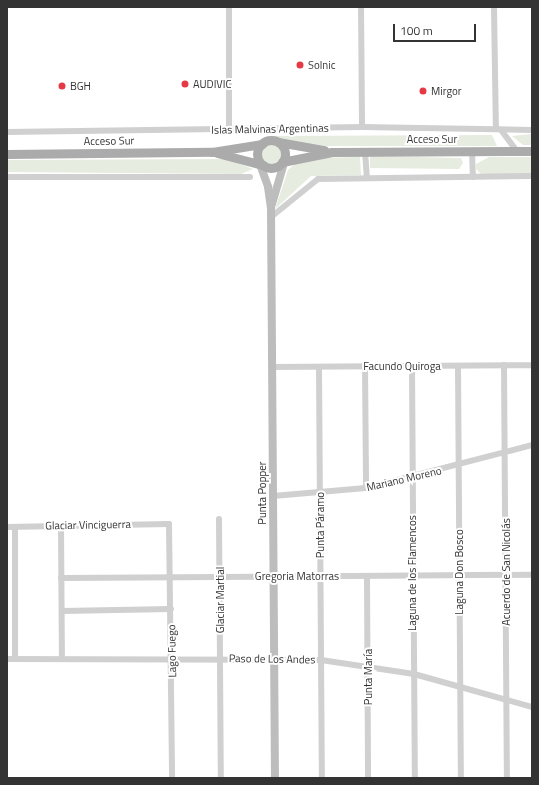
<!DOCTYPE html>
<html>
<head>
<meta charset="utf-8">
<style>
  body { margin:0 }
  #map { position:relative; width:539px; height:785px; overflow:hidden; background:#fff; font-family:"Titillium Web",sans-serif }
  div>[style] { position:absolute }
  .green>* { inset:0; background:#e6ecdf }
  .round { border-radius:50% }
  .street>* { height:6px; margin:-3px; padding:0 3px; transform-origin:3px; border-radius:3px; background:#d0d0d0 }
  .secondary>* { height:8px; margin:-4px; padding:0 4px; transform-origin:4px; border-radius:4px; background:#bdbdbd }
  .primary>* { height:9px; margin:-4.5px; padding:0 4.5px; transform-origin:4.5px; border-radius:4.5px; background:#ababab }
  .primary>.ring { margin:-4.5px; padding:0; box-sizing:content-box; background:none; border:9px solid #ababab; border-radius:50% }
  .dots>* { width:11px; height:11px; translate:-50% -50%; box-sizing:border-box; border:2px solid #fff; border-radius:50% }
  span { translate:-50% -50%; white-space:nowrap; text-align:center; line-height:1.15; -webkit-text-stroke:4px #fff; paint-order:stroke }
  .poi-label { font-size:11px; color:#333 }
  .left { translate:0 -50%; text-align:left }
  .street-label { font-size:11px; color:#333 }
  .frame { position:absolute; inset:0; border:8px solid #333; pointer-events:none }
  .scale { position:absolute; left:393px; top:24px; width:83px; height:18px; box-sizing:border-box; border:2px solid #333; border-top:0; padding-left:5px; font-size:12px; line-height:14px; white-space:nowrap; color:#333; -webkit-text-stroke:3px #fff; paint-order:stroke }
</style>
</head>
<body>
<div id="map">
  <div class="green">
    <i style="clip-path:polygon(532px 134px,532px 145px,523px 145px,512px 136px)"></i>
    <i style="clip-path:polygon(492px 135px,497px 146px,307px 146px,269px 136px)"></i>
    <i class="round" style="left:261px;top:144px;width:20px;height:20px"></i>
    <i style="clip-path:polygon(370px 156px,461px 158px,463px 163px,459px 169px,370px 168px)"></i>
    <i style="clip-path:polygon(360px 157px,361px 175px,311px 176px,275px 209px,288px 170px,297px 162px,311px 158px)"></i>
    <i style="clip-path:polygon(489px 157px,532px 157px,532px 174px,481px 174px,476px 169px,476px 164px)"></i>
    <i style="clip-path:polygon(227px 159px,253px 169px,241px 174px,7px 172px,7px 160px)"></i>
  </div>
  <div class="street">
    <i style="left:361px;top:7px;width:120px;rotate:89.5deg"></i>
    <i style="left:494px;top:7px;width:122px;rotate:89.1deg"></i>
    <i style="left:501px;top:130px;width:26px;rotate:53deg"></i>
    <i style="left:229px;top:131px;width:124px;rotate:-90deg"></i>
    <i style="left:7px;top:132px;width:355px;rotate:-0.8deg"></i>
    <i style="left:362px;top:127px;width:170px;rotate:1deg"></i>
    <i style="left:365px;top:151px;width:26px;rotate:86deg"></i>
    <i style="left:472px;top:151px;width:26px;rotate:88deg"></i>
    <i style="left:7px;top:177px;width:243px"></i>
    <i style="left:271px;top:217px;width:60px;rotate:-39deg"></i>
    <i style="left:318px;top:179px;width:214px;rotate:-0.8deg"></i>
    <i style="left:504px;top:365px;width:413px;rotate:89.6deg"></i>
    <i style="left:365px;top:366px;width:122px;rotate:89.5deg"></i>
    <i style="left:458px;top:366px;width:412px;rotate:89.6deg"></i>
    <i style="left:272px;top:367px;width:260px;rotate:-0.4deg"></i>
    <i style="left:412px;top:367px;width:411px;rotate:89.6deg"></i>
    <i style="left:319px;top:368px;width:410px;rotate:89.6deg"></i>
    <i style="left:273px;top:496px;width:93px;rotate:-4.9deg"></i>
    <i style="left:366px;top:488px;width:171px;rotate:-14.5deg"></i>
    <i style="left:219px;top:519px;width:259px;rotate:89.6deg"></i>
    <i style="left:61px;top:526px;width:133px;rotate:89.6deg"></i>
    <i style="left:7px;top:527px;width:162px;rotate:-1.1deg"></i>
    <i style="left:169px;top:524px;width:254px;rotate:89.3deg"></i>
    <i style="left:15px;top:527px;width:132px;rotate:90deg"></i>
    <i style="left:367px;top:576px;width:202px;rotate:89.7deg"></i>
    <i style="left:61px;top:578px;width:471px;rotate:-0.4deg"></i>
    <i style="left:62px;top:611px;width:109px;rotate:-1.1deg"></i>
    <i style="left:7px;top:659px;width:314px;rotate:0.2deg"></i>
    <i style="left:321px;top:660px;width:94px;rotate:8.6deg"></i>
    <i style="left:414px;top:674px;width:123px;rotate:15.6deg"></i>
  </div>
  <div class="secondary">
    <i style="left:258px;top:159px;width:30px;rotate:70deg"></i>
    <i style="left:268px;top:187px;width:22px;rotate:82deg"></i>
    <i style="left:271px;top:209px;width:569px;rotate:89.6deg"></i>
    <i style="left:272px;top:204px;width:50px;rotate:-73.7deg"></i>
  </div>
  <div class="primary">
    <i class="ring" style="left:257px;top:140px;width:19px;height:19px"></i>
    <i style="left:278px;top:142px;width:47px;rotate:9.9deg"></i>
    <i style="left:217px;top:153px;width:48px;rotate:14.6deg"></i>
    <i style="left:7px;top:154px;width:205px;rotate:-0.6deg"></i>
    <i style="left:212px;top:152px;width:51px;rotate:-9.1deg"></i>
    <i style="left:282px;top:162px;width:51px;rotate:-11.3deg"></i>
    <i style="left:332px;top:152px;width:200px;rotate:-0.3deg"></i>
  </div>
  <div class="dots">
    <i style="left:300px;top:65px;background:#e63946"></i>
    <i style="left:185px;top:84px;background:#e63946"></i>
    <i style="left:62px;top:86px;background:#e63946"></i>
    <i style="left:423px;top:91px;background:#e63946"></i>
  </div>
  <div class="poi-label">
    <span class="left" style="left:308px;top:65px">Solnic</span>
    <span class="left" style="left:193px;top:84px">AUDIVIC</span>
    <span class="left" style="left:70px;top:86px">BGH</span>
    <span class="left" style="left:431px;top:91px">Mirgor</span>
  </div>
  <div class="street-label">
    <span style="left:270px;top:129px;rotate:-1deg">Islas Malvinas Argentinas</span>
    <span style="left:432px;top:139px">Acceso Sur</span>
    <span style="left:109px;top:141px;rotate:-1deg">Acceso Sur</span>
    <span style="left:402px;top:366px">Facundo Quiroga</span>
    <span style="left:404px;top:479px;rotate:-13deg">Mariano Moreno</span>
    <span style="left:262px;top:493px;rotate:-90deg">Punta Popper</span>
    <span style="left:88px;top:525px;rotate:-1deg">Glaciar Vinciguerra</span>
    <span style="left:320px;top:525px;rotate:-90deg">Punta Páramo</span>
    <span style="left:459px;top:572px;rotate:-90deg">Laguna Don Bosco</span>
    <span style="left:506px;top:572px;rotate:-90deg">Acuerdo de San Nicolás</span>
    <span style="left:412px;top:573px;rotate:-90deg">Laguna de los Flamencos</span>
    <span style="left:297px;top:576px">Gregoria Matorras</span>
    <span style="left:220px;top:600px;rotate:-90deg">Glaciar Martial</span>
    <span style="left:172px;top:651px;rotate:-91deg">Lago Fuego</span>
    <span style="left:272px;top:659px;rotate:1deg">Paso de Los Andes</span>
    <span style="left:368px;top:677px;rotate:-90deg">Punta María</span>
  </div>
  <div class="frame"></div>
  <div class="scale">100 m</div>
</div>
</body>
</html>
